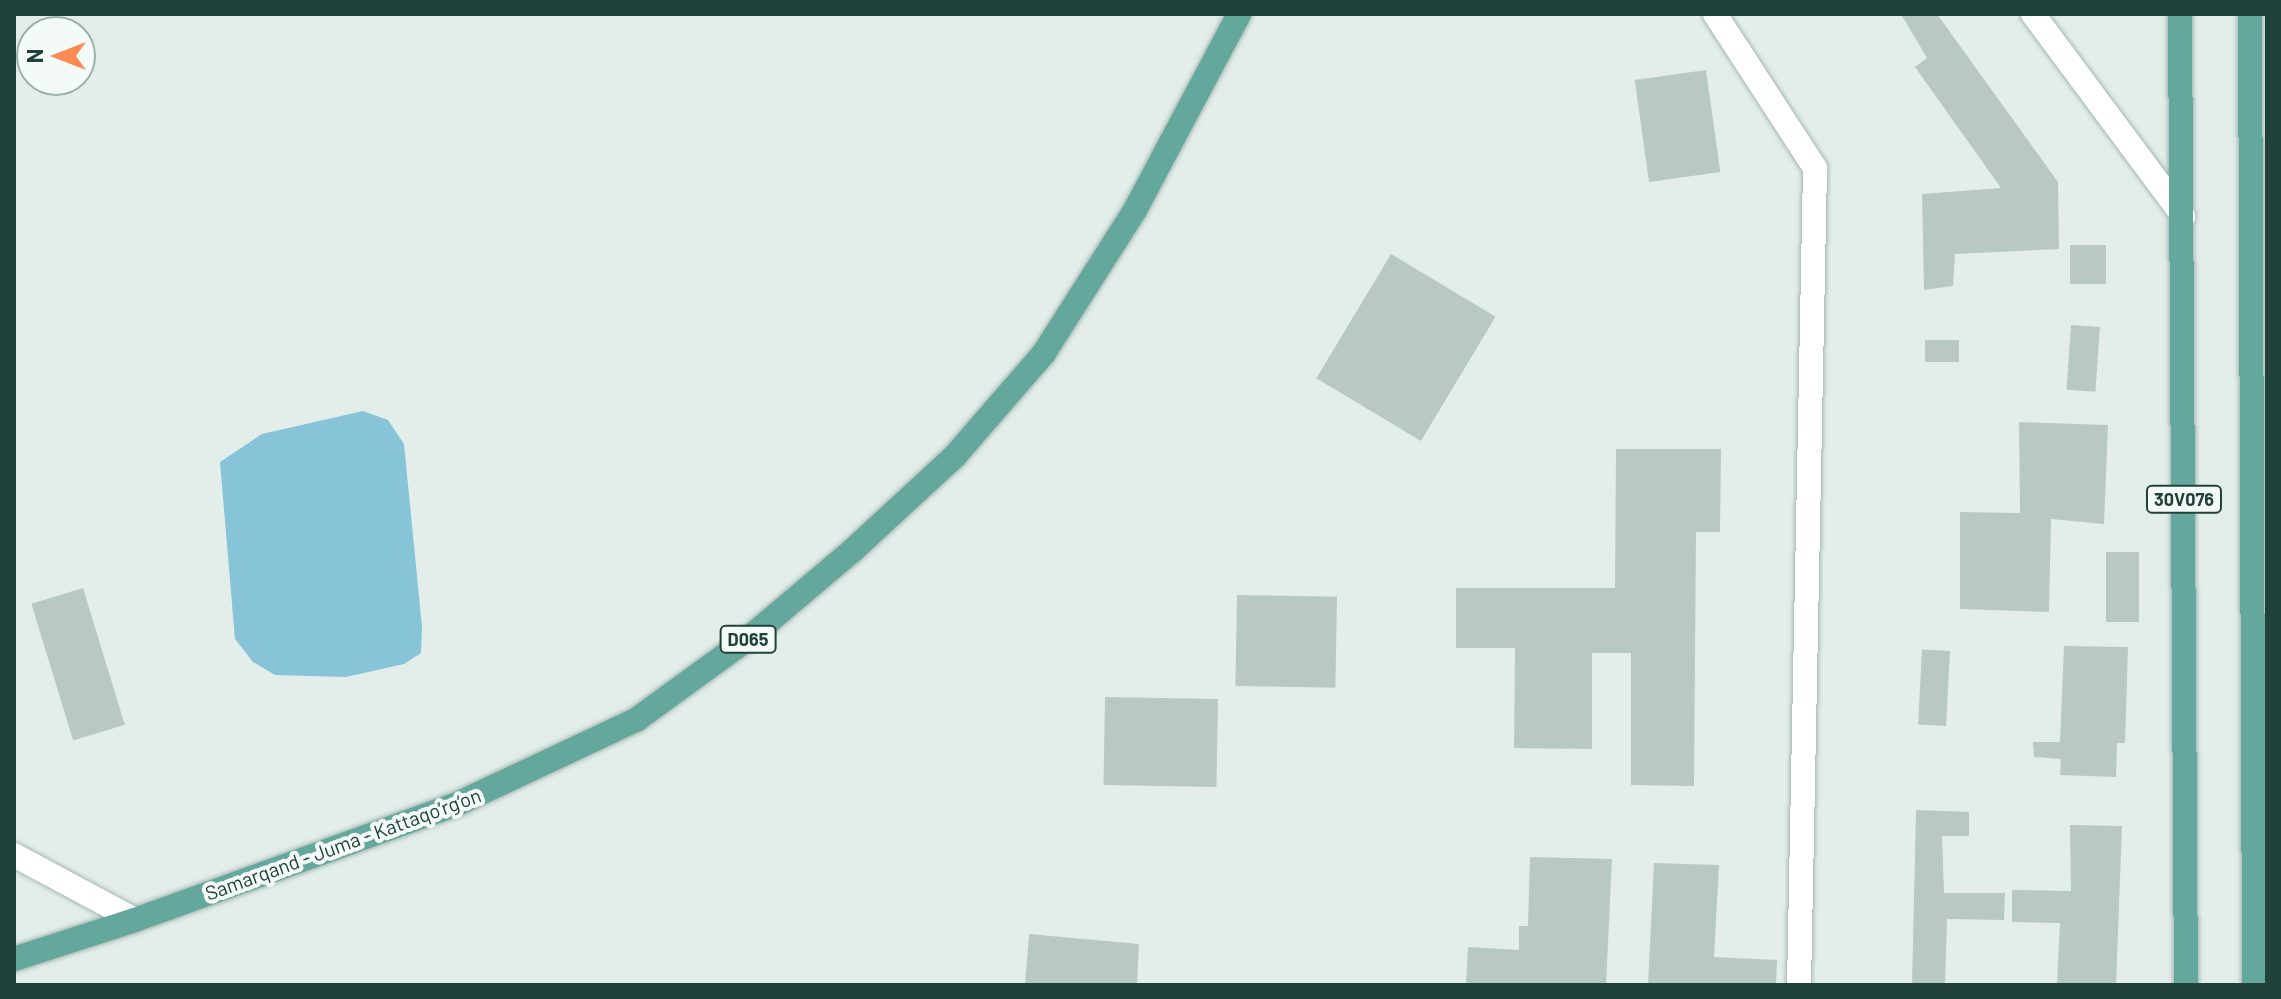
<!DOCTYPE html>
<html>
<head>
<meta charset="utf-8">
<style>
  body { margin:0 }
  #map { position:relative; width:2281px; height:999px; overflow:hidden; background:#e3eeea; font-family:Barlow,sans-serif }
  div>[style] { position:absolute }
  .water>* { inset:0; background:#87c4d7 }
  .building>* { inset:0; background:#b8c9c3; transform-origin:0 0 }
  .roads { filter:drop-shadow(0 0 2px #a5b7b2) drop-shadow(0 0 2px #a5b7b2) }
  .street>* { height:24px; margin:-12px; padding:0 12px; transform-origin:12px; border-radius:12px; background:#fff }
  .primary>* { height:24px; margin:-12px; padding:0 12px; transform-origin:12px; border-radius:12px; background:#64a79c }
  span { translate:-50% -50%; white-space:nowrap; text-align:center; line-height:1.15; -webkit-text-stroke:8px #f4faf8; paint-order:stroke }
  .shield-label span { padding:2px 6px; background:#f4faf8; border:2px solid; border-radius:6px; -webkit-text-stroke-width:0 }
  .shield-label { font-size:18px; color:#21413b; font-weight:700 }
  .street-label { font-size:20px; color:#21413b }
  .frame { position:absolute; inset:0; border:16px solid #21413b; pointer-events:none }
  .north { position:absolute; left:16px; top:16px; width:80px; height:80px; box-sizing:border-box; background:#f4faf8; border:2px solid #a0b0ac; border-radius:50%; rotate:270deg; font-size:22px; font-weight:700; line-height:32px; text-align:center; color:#21413b }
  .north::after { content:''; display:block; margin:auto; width:28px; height:36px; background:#fc8b53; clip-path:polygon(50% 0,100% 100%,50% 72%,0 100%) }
</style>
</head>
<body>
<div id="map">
  <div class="water">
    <i style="clip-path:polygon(363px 411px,388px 420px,404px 444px,422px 627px,421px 653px,404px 664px,346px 677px,275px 675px,253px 662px,235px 639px,220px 462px,262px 434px)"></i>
  </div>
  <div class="building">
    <i style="clip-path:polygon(1901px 14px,1937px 14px,2058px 182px,2059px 249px,1955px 254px,1953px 286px,1924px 290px,1922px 194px,2001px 188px,1915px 67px,1927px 58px)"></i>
    <i style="left:1706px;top:70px;width:103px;height:72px;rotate:82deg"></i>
    <i style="left:2070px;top:245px;width:36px;height:39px"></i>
    <i style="left:1391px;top:254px;width:122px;height:145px;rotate:31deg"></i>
    <i style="left:2071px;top:325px;width:29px;height:65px;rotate:4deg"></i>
    <i style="left:1925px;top:340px;width:34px;height:22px"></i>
    <i style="clip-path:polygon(2019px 422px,2108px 425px,2104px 524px,2051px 519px,2049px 612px,1960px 609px,1960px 512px,2020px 513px)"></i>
    <i style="clip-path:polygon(1616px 449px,1721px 449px,1720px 532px,1696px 532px,1694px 786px,1631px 785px,1631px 653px,1592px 653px,1592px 749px,1514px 748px,1515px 648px,1456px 648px,1456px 588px,1615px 588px)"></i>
    <i style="left:2106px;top:552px;width:33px;height:70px"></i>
    <i style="left:83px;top:588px;width:143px;height:54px;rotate:73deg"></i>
    <i style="left:1237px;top:595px;width:100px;height:91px;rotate:1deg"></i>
    <i style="clip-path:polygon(2064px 646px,2128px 647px,2125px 743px,2117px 743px,2116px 777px,2060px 775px,2061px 759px,2034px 757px,2033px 742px,2060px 742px)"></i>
    <i style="left:1950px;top:651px;width:75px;height:28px;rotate:93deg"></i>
    <i style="left:1105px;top:697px;width:113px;height:88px;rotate:1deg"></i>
    <i style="clip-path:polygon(1916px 810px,1969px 812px,1969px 836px,1942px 836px,1944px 893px,2005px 893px,2004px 920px,1947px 919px,1945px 985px,1912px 985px)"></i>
    <i style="clip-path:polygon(2070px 825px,2122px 826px,2116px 985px,2057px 985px,2060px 923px,2012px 922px,2012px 890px,2071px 891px)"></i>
    <i style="clip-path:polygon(1530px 857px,1612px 859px,1606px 985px,1466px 985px,1468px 947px,1519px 950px,1519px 926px,1528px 926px)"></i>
    <i style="clip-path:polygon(1654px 863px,1719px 865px,1714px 957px,1777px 960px,1776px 985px,1648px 985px)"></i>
    <i style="clip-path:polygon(1029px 934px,1139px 944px,1137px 985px,1025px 985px)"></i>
  </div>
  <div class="roads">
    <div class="street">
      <i style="left:1715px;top:14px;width:184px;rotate:57deg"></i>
      <i style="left:1815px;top:168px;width:817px;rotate:91.12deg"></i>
      <i style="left:2033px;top:14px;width:252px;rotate:53.4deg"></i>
      <i style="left:14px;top:855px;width:137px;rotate:28.2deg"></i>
    </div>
    <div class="primary">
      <i style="left:2180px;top:14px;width:971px;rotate:89.65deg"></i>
      <i style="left:2250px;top:14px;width:971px;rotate:89.76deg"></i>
      <i style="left:14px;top:959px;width:127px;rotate:-17.9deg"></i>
      <i style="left:135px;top:920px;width:340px;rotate:-19.8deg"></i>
      <i style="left:455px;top:805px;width:200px;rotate:-25.2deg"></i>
      <i style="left:636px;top:720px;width:140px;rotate:-36deg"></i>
      <i style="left:749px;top:638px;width:135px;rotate:-40.2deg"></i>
      <i style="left:852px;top:551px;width:139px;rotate:-42.7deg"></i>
      <i style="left:954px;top:457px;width:138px;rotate:-49.1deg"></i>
      <i style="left:1044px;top:353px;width:169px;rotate:-57.5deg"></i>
      <i style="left:1135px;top:210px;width:222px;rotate:-62deg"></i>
    </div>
  </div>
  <div class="shield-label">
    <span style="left:2184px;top:499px">30V076</span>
    <span style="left:748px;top:639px">D065</span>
  </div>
  <div class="street-label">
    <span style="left:343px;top:844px;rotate:-20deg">Samarqand - Juma - Kattaqo‘rg‘on</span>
  </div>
  <div class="frame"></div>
  <div class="north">N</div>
</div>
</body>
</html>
